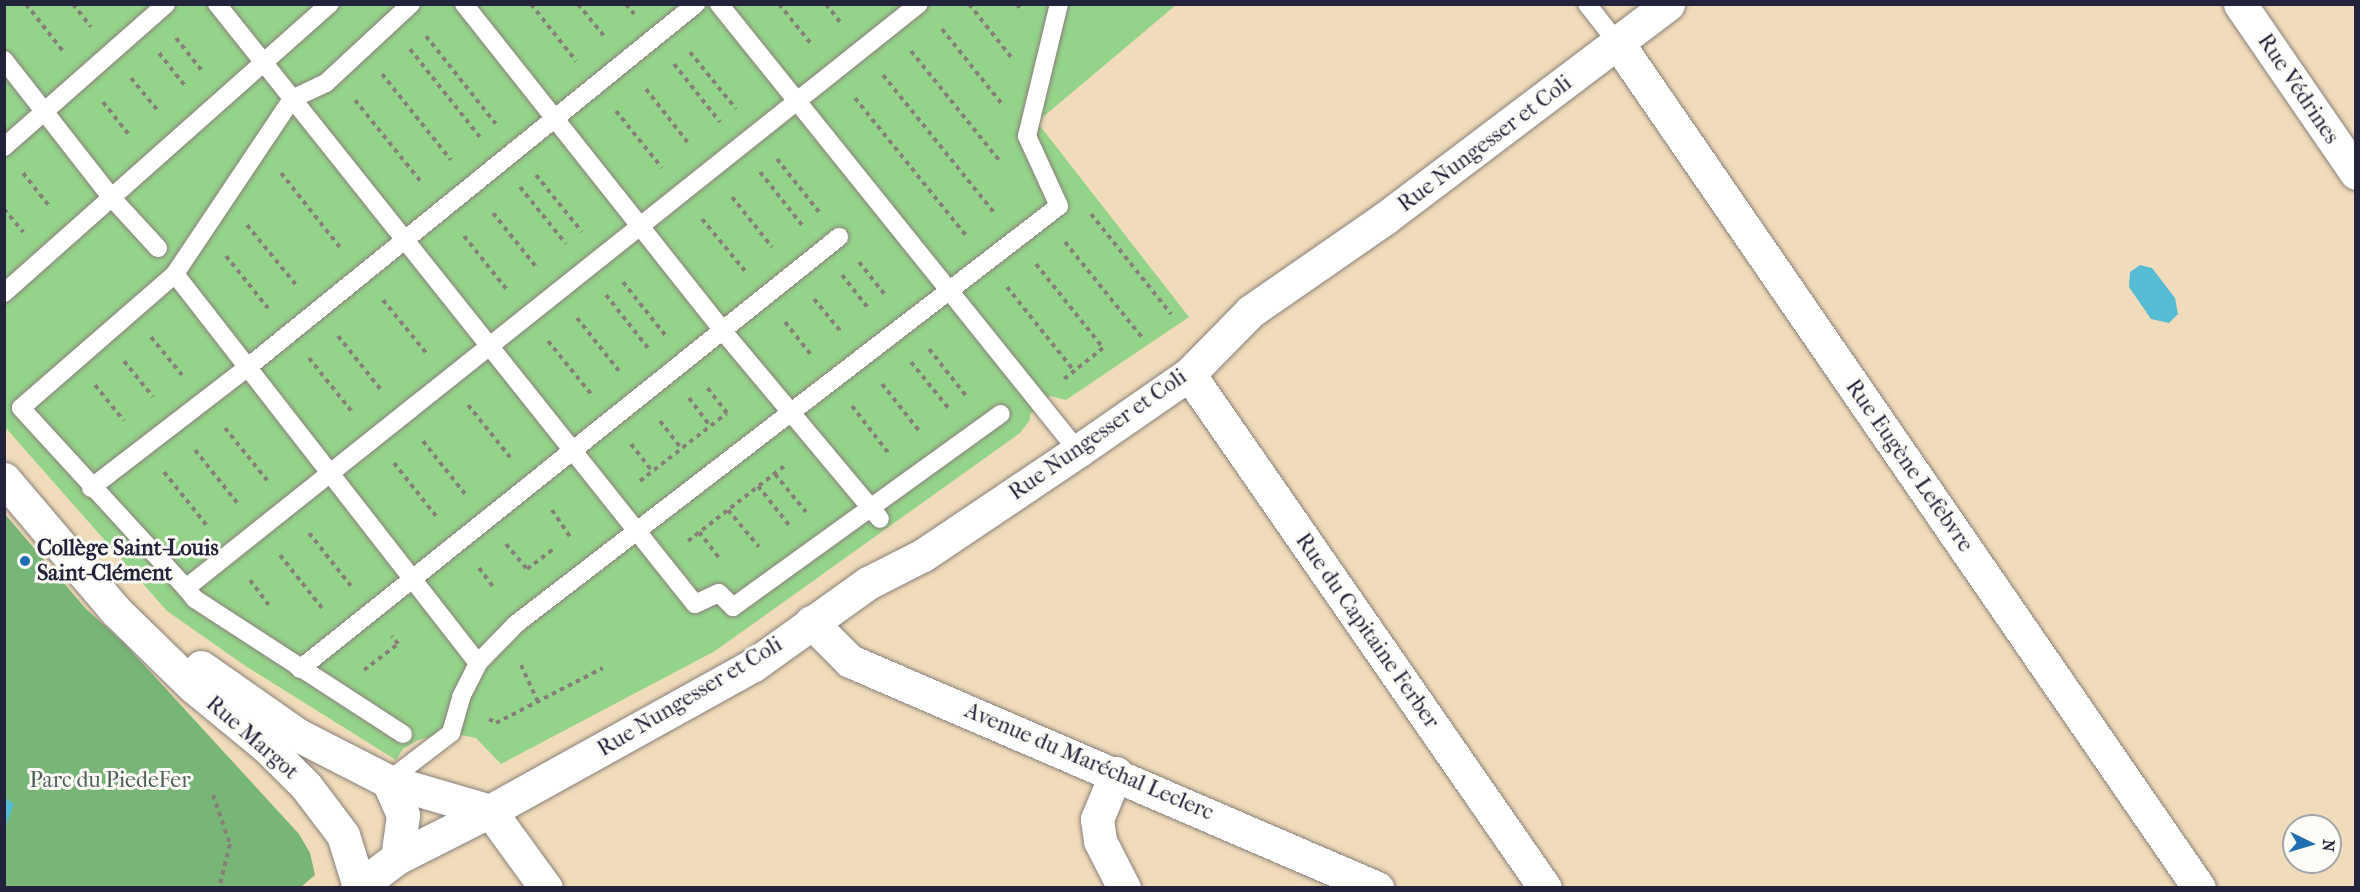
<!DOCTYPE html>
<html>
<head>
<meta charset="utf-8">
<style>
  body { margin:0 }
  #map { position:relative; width:2360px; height:892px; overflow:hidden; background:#f0dcba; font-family:"IM FELL French Canon",serif }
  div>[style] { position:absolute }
  .green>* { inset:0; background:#94d48a }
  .forest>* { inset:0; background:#77b676 }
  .water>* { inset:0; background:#56bcd4 }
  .path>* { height:4px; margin-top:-2px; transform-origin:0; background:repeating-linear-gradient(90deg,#897f7a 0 4.5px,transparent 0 9px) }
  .roads { filter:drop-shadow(0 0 2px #897f7a) drop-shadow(0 0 2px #897f7a) }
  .lane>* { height:18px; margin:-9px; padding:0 9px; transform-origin:9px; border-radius:9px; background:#fff }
  .street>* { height:33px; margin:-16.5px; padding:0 16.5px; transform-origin:16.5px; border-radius:16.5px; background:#fff }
  .secondary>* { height:33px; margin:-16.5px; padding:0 16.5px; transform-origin:16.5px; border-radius:16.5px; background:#fff }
  .dots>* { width:16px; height:16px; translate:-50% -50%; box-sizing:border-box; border:3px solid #fdfcf7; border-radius:50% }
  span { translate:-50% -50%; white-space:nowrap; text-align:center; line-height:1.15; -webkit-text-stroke:6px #fdfcf7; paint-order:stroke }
  .street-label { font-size:22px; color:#22223b }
  .poi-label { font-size:22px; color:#22223b; font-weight:700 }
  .left { translate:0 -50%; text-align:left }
  .park-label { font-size:22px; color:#4a6057 }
  .frame { position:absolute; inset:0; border:6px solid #22223b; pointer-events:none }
  .north { position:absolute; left:2282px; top:814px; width:60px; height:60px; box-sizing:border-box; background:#fdfcf7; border:2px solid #a5a5ac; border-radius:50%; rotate:95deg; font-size:16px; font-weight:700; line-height:24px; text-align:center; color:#22223b }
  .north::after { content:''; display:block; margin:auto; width:21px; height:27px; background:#1f6fb2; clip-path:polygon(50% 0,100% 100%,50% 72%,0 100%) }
</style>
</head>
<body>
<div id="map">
  <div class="green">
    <i style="clip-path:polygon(4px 5px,1176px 5px,1037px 122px,1189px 317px,1066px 400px,1050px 396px,1030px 414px,1030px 420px,1020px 433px,715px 651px,501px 764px,476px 738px,451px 733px,418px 740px,403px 749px,396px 760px,247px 667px,167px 611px,5px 427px)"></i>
  </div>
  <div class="forest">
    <i style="clip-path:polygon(4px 513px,86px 609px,123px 642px,299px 834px,310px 853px,315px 875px,301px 887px,5px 887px)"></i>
  </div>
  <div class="water">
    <i style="clip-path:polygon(2140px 265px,2152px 268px,2175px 298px,2178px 314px,2169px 323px,2151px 319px,2129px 287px,2130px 272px)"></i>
    <i style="clip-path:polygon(5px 798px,14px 804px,5px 828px)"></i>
  </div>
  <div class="path">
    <i style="left:26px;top:4px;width:60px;rotate:51.8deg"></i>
    <i style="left:73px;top:4px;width:29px;rotate:52deg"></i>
    <i style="left:531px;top:4px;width:73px;rotate:51.7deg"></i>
    <i style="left:578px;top:4px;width:41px;rotate:50.9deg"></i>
    <i style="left:626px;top:4px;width:13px;rotate:51deg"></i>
    <i style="left:779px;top:4px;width:53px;rotate:51.2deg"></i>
    <i style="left:826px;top:4px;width:24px;rotate:52deg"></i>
    <i style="left:969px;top:4px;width:68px;rotate:51.6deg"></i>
    <i style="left:1017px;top:4px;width:9px;rotate:58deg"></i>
    <i style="left:942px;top:29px;width:95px;rotate:51.4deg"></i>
    <i style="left:426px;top:36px;width:112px;rotate:51.5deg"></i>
    <i style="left:176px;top:38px;width:43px;rotate:51.5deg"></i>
    <i style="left:410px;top:49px;width:112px;rotate:51.5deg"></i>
    <i style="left:911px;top:51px;width:140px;rotate:51.1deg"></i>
    <i style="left:690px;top:52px;width:73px;rotate:51.1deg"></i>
    <i style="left:159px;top:53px;width:43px;rotate:51.5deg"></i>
    <i style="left:674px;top:64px;width:74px;rotate:51.6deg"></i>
    <i style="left:382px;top:74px;width:110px;rotate:51.3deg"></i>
    <i style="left:883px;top:75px;width:179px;rotate:51.1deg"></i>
    <i style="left:131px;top:78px;width:44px;rotate:50.5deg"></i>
    <i style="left:646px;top:89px;width:70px;rotate:52deg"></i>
    <i style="left:855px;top:98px;width:179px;rotate:51.1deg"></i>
    <i style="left:355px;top:100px;width:107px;rotate:51.1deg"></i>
    <i style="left:103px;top:102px;width:43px;rotate:51.5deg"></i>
    <i style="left:616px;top:111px;width:73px;rotate:51.1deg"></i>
    <i style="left:777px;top:159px;width:68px;rotate:51.6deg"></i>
    <i style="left:760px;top:172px;width:68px;rotate:51.6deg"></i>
    <i style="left:23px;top:173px;width:43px;rotate:51.5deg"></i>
    <i style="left:281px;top:173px;width:98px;rotate:51.6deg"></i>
    <i style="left:536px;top:175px;width:73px;rotate:51.1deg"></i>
    <i style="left:520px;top:187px;width:73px;rotate:51.1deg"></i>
    <i style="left:732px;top:197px;width:64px;rotate:51.3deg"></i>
    <i style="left:4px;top:209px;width:30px;rotate:50deg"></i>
    <i style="left:493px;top:213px;width:70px;rotate:51.3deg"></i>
    <i style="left:1091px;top:214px;width:128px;rotate:51.3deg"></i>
    <i style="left:702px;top:219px;width:67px;rotate:50.4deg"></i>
    <i style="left:247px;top:225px;width:79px;rotate:50.7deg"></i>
    <i style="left:464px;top:236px;width:70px;rotate:51.3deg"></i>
    <i style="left:1065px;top:242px;width:126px;rotate:51.1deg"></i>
    <i style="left:226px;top:256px;width:67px;rotate:51.1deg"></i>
    <i style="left:859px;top:262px;width:43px;rotate:51.5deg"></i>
    <i style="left:1036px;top:264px;width:107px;rotate:51.4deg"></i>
    <i style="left:1103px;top:348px;width:50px;rotate:141.5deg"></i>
    <i style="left:842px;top:275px;width:43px;rotate:51.5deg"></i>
    <i style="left:623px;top:282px;width:68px;rotate:51.6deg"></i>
    <i style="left:1007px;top:287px;width:107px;rotate:51.4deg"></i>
    <i style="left:606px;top:295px;width:68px;rotate:51.6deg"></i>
    <i style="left:814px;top:299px;width:44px;rotate:50.5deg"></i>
    <i style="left:383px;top:300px;width:70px;rotate:50.8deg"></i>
    <i style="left:577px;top:318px;width:68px;rotate:51.6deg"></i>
    <i style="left:785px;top:322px;width:43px;rotate:51.5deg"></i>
    <i style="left:338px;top:336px;width:70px;rotate:51.3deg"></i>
    <i style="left:151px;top:337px;width:49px;rotate:50.8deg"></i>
    <i style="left:548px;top:341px;width:68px;rotate:50.9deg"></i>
    <i style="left:929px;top:349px;width:61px;rotate:51.6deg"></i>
    <i style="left:309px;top:358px;width:70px;rotate:51.3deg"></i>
    <i style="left:124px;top:361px;width:46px;rotate:51.1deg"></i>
    <i style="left:911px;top:362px;width:62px;rotate:50.9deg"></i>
    <i style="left:882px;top:384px;width:61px;rotate:51.6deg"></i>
    <i style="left:95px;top:385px;width:46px;rotate:51.1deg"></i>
    <i style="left:689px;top:398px;width:35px;rotate:53deg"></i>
    <i style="left:468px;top:405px;width:67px;rotate:51.1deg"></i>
    <i style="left:852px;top:406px;width:62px;rotate:52.2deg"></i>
    <i style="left:660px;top:421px;width:36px;rotate:52deg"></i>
    <i style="left:225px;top:428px;width:67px;rotate:51.1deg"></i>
    <i style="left:423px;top:441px;width:68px;rotate:51.6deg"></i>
    <i style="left:631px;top:444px;width:36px;rotate:52deg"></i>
    <i style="left:195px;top:450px;width:70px;rotate:51.3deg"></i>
    <i style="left:394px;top:463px;width:68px;rotate:51.6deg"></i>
    <i style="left:164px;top:472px;width:70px;rotate:51.3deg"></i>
    <i style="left:775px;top:474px;width:49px;rotate:50.8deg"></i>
    <i style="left:640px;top:481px;width:110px;rotate:-38deg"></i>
    <i style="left:727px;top:413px;width:36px;rotate:-128deg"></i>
    <i style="left:758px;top:486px;width:50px;rotate:51.5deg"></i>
    <i style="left:552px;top:510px;width:32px;rotate:56deg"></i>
    <i style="left:728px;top:510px;width:48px;rotate:50deg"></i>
    <i style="left:699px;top:532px;width:36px;rotate:52deg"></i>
    <i style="left:309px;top:533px;width:68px;rotate:51.6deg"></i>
    <i style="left:688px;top:541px;width:125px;rotate:-37.9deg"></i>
    <i style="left:506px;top:544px;width:33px;rotate:50deg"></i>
    <i style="left:527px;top:569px;width:35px;rotate:-37deg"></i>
    <i style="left:280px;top:555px;width:68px;rotate:51.6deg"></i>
    <i style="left:479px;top:568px;width:26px;rotate:53deg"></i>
    <i style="left:250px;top:580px;width:31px;rotate:53deg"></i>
    <i style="left:521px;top:665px;width:41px;rotate:65.3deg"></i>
    <i style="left:364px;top:670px;width:43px;rotate:-37.4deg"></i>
    <i style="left:398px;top:644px;width:10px;rotate:-127deg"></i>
    <i style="left:489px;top:719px;width:8px;rotate:30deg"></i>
    <i style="left:496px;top:723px;width:120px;rotate:-27.2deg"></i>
    <i style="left:213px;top:795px;width:52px;rotate:70.9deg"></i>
    <i style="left:230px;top:844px;width:45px;rotate:104deg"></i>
  </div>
  <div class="roads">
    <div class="lane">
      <i style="left:217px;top:4px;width:767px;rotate:51.46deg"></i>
      <i style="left:695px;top:604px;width:26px;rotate:-25deg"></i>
      <i style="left:719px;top:593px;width:20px;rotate:45deg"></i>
      <i style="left:733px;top:607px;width:330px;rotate:-35.8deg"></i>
      <i style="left:411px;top:4px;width:116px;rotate:137.1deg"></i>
      <i style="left:326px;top:83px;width:38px;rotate:155deg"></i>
      <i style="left:292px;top:99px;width:211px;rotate:123.8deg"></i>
      <i style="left:175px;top:274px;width:204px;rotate:139deg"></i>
      <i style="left:21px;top:408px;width:244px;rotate:47.5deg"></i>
      <i style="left:186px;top:588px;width:937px;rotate:-38.55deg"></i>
      <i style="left:464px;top:4px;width:416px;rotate:51.6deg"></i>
      <i style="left:722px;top:330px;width:246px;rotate:50.1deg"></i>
      <i style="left:719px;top:4px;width:573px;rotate:51.23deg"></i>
      <i style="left:1587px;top:4px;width:52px;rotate:52deg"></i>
      <i style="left:4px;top:60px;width:175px;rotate:52deg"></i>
      <i style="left:112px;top:198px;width:68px;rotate:47.4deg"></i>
      <i style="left:4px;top:147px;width:216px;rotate:-41.4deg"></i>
      <i style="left:175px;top:274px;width:493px;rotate:52.1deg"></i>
      <i style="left:4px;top:293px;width:436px;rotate:-41.6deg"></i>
      <i style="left:91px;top:488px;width:198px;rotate:-37.6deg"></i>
      <i style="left:248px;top:367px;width:577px;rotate:-39.02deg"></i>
      <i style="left:186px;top:588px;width:14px;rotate:51deg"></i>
      <i style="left:195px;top:599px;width:248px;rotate:33deg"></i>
      <i style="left:300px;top:669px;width:691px;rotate:-38.71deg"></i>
      <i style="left:388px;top:781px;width:79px;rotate:-37.3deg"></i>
      <i style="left:451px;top:733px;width:37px;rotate:-74deg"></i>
      <i style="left:461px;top:697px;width:38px;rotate:-63deg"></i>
      <i style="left:478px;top:663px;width:54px;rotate:-45.7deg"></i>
      <i style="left:516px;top:624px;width:685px;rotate:-37.59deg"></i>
      <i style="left:1059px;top:206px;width:77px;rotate:-114.6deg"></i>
      <i style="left:1027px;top:136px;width:136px;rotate:-76.4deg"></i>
    </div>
    <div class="street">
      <i style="left:2240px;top:4px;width:205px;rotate:55.5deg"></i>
      <i style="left:1619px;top:45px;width:1023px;rotate:55.47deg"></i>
      <i style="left:1189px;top:374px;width:625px;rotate:55.29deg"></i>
      <i style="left:4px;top:479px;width:172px;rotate:49.7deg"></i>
      <i style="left:115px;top:610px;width:110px;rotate:44.3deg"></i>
      <i style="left:194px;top:687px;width:94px;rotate:39.4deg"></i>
      <i style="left:267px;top:747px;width:55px;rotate:45deg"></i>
      <i style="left:306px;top:786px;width:61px;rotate:52.9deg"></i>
      <i style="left:343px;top:835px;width:53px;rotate:72.6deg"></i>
      <i style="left:201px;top:667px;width:118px;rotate:35deg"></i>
      <i style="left:298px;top:735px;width:101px;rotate:27.1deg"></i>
      <i style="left:388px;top:781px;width:106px;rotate:16.4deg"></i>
      <i style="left:490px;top:811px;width:95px;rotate:54deg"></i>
      <i style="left:1116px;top:773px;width:50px;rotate:112.4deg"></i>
      <i style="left:1097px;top:819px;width:22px;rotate:82deg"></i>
      <i style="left:1100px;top:841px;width:53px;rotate:62.9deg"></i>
      <i style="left:388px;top:781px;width:37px;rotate:66deg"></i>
      <i style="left:403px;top:815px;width:43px;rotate:97.9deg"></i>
    </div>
    <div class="secondary">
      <i style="left:811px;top:622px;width:55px;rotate:45deg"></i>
      <i style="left:850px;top:661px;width:574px;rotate:23.3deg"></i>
      <i style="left:357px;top:888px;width:50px;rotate:-36.9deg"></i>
      <i style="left:397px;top:858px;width:104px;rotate:-26.8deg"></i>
      <i style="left:490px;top:811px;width:299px;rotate:-29deg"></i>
      <i style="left:752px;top:666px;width:143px;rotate:-35.6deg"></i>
      <i style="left:868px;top:583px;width:62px;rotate:-27deg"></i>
      <i style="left:923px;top:555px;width:187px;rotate:-33.9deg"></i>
      <i style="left:1078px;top:451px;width:135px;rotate:-34.7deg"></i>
      <i style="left:1189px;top:374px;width:88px;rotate:-45.5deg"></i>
      <i style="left:1251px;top:311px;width:162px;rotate:-34.7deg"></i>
      <i style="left:1384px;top:219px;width:356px;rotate:-37.1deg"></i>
    </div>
  </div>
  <div class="dots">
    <i style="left:25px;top:561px;background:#1f6fb2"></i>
  </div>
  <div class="street-label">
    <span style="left:2298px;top:89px;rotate:56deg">Rue Védrines</span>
    <span style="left:1485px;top:144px;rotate:-37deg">Rue Nungesser et Coli</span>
    <span style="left:1098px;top:435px;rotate:-35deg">Rue Nungesser et Coli</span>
    <span style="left:1909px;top:466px;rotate:55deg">Rue Eugène Lefebvre</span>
    <span style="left:1367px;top:631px;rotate:55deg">Rue du Capitaine Ferber</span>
    <span style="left:690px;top:697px;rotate:-31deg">Rue Nungesser et Coli</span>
    <span style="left:252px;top:738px;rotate:41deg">Rue Margot</span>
    <span style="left:1089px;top:762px;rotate:23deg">Avenue du Maréchal Leclerc</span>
  </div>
  <div class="poi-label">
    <span class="left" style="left:37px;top:561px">Collège Saint-Louis<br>Saint-Clément</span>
  </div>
  <div class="park-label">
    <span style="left:110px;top:781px">Parc du PiedeFer</span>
  </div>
  <div class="frame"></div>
  <div class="north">N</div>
</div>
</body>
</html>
